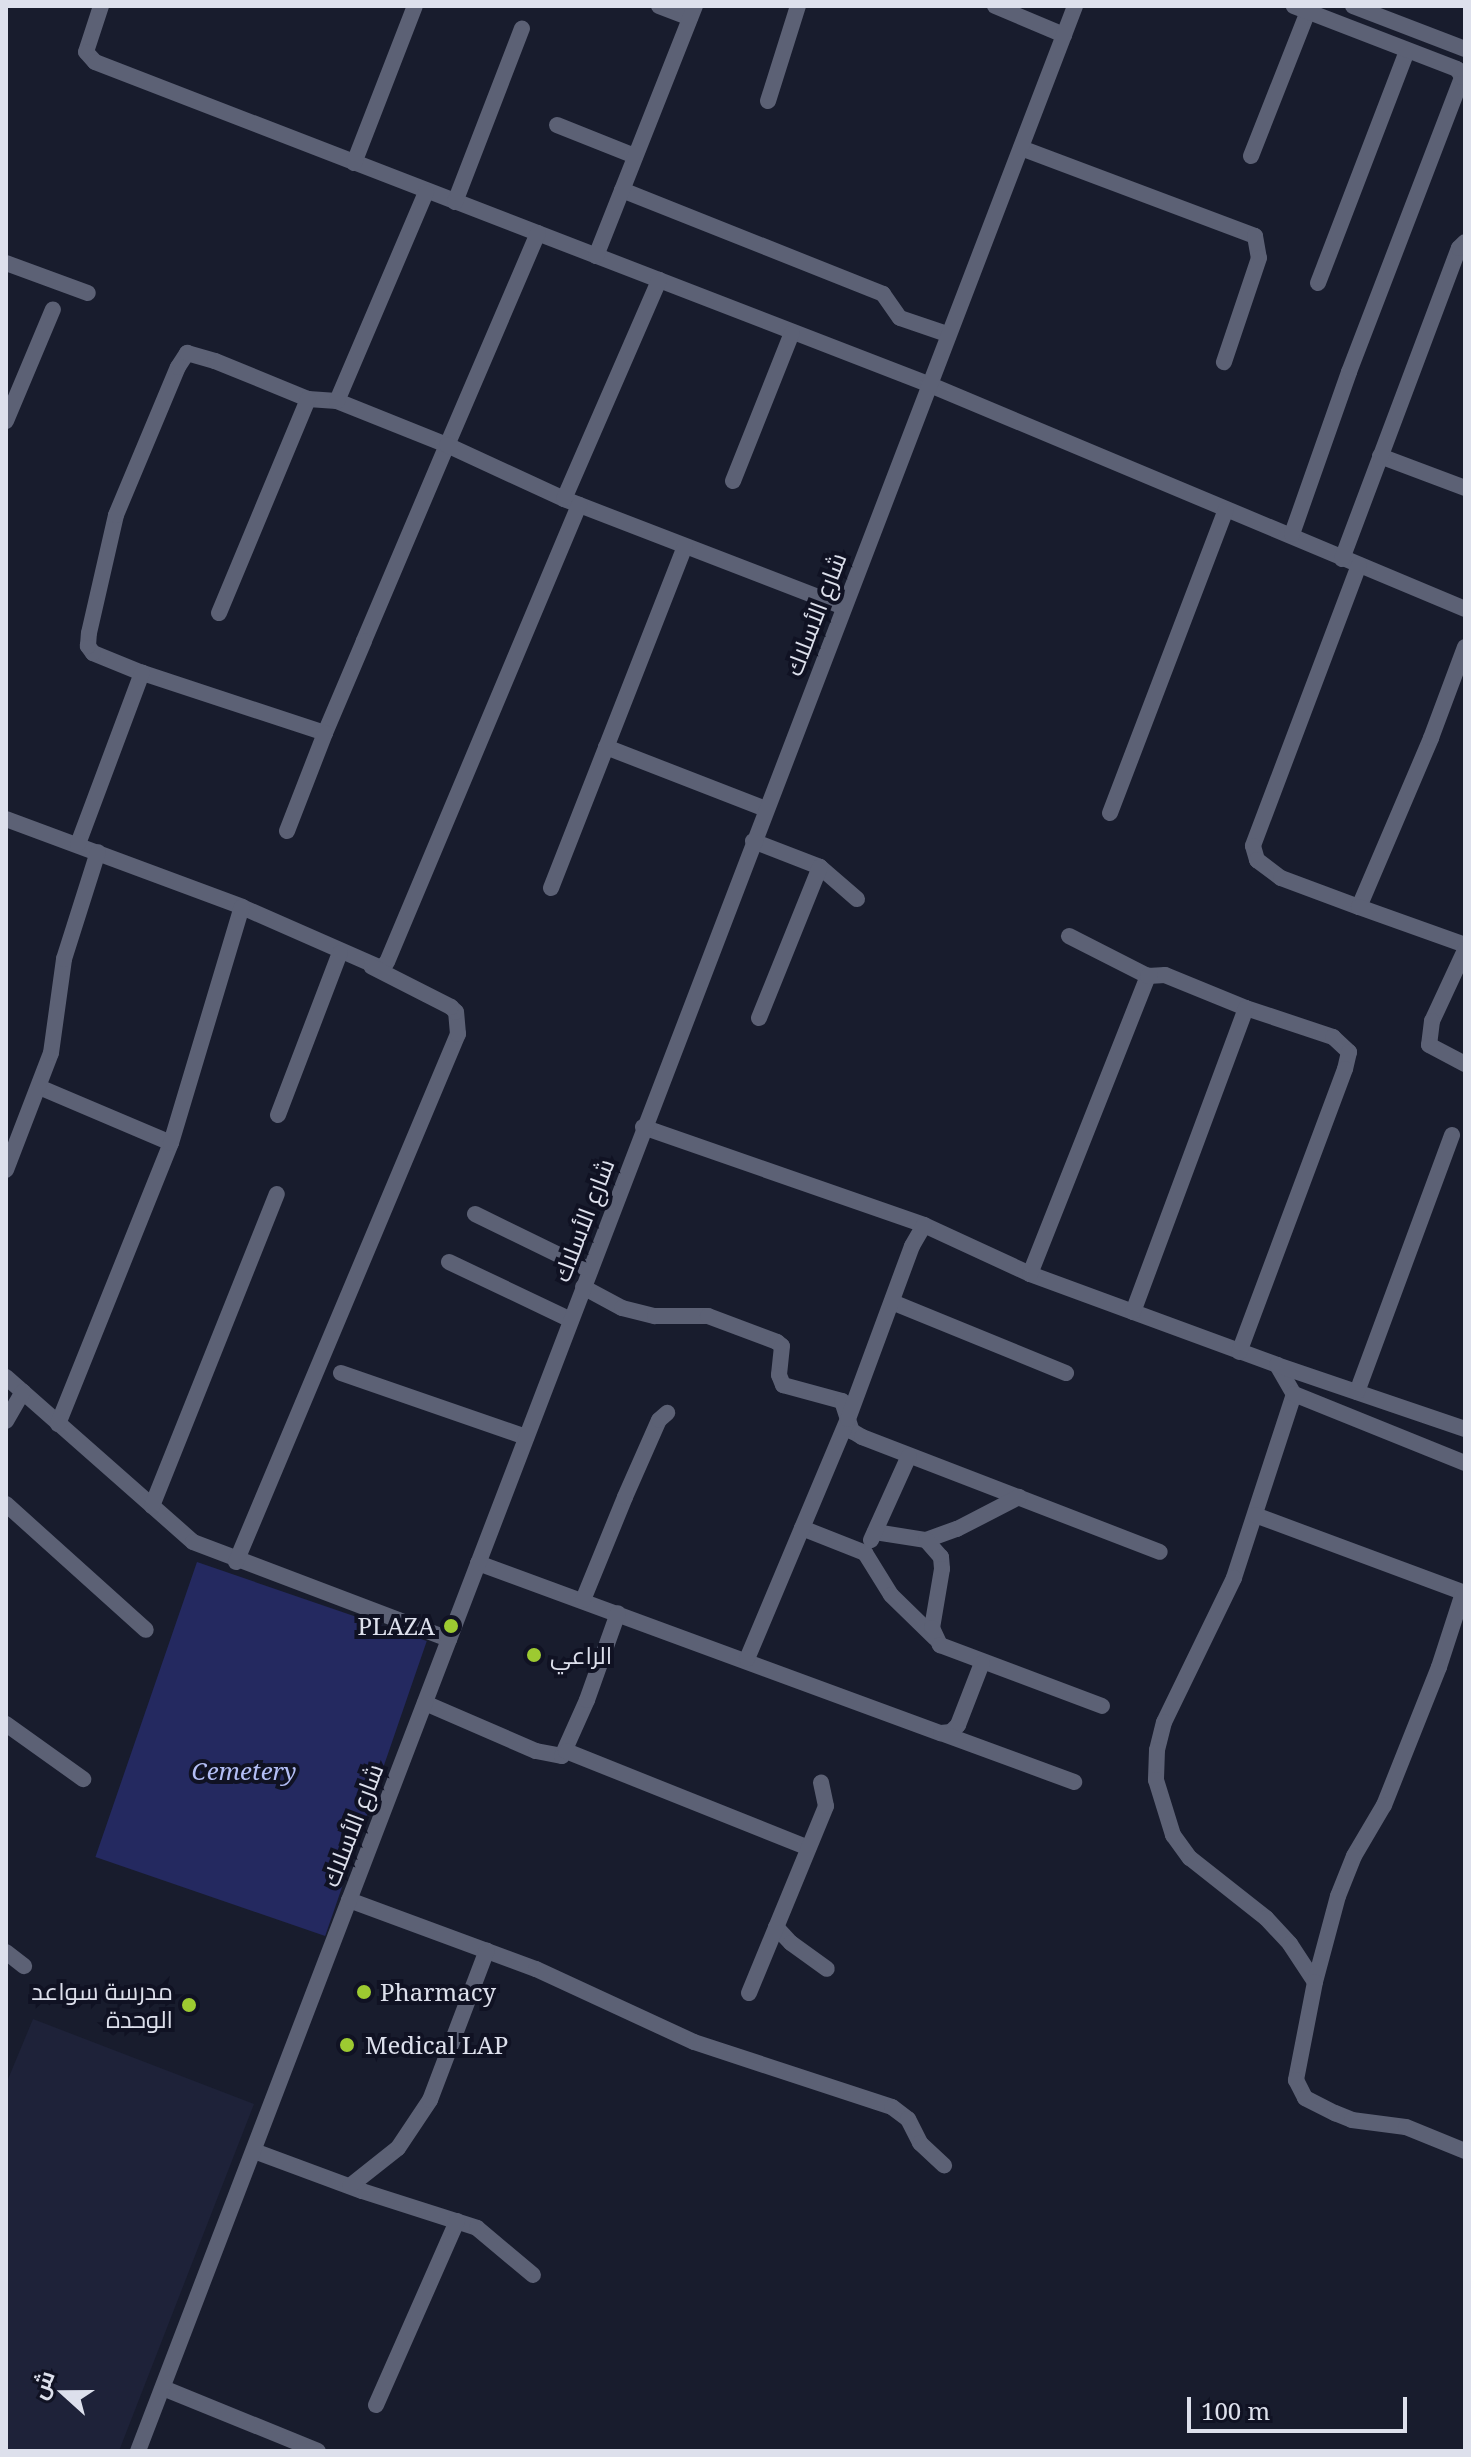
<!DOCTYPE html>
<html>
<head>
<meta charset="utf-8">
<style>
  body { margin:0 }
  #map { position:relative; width:1471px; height:2457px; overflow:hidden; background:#181c2d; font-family:"Noto Serif",Cairo,serif }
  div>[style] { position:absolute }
  .built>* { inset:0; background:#1e2239 }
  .green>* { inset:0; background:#242960; transform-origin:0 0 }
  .minor>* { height:16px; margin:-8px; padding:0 8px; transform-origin:8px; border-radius:8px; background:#5c6175 }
  .dots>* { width:22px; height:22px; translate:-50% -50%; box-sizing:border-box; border:4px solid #101223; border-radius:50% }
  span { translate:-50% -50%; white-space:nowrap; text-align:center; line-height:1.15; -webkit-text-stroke:8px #101223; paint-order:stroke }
  .street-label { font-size:24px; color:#dde0ec }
  .poi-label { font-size:24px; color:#dde0ec }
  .right { translate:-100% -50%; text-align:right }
  .left { translate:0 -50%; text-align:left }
  .park-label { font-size:24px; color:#b3bef5; font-style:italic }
  .frame { position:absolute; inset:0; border:8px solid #dde0ec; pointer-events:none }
  .north { position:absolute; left:24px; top:2353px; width:80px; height:80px; -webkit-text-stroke:6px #101223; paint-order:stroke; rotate:291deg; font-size:22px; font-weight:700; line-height:32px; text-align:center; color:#dde0ec }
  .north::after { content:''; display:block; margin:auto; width:28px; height:36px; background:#dde0ec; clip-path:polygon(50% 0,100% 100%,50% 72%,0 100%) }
  .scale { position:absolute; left:1187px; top:2397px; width:220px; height:36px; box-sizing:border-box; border:4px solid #dde0ec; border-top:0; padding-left:10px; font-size:24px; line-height:28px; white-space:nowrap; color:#dde0ec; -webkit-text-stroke:6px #101223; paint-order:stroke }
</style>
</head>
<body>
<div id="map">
  <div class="built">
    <i style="clip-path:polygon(33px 2019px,254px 2104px,119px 2451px,6px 2451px,6px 2084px)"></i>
  </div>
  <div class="green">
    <i style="left:197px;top:1562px;width:243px;height:312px;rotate:19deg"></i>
  </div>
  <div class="minor">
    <i style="left:101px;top:6px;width:48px;rotate:108.1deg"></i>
    <i style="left:86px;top:52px;width:13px;rotate:48deg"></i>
    <i style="left:95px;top:62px;width:893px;rotate:21.13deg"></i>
    <i style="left:928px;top:384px;width:582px;rotate:22.73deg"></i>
    <i style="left:659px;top:6px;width:33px;rotate:21deg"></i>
    <i style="left:995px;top:6px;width:75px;rotate:22.8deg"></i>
    <i style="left:1353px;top:6px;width:120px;rotate:21deg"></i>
    <i style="left:768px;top:101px;width:100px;rotate:-72.5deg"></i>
    <i style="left:557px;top:125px;width:84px;rotate:21.7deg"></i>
    <i style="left:1021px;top:148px;width:250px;rotate:20.6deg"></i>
    <i style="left:1255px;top:236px;width:22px;rotate:80deg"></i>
    <i style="left:1259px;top:258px;width:110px;rotate:108.6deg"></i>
    <i style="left:1251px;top:156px;width:156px;rotate:-68.5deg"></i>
    <i style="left:354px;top:163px;width:168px;rotate:-68.8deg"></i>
    <i style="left:622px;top:190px;width:281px;rotate:21.7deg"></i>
    <i style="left:883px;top:294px;width:29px;rotate:55deg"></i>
    <i style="left:900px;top:318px;width:50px;rotate:18.8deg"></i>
    <i style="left:455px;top:202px;width:186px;rotate:-68.9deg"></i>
    <i style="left:538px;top:233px;width:231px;rotate:113.2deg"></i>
    <i style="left:447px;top:445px;width:213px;rotate:113deg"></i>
    <i style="left:364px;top:641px;width:100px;rotate:113deg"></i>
    <i style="left:325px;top:733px;width:193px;rotate:-161.8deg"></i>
    <i style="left:142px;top:673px;width:53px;rotate:-157.8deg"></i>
    <i style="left:93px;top:653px;width:9px;rotate:-126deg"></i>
    <i style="left:88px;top:646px;width:13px;rotate:-86deg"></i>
    <i style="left:89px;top:633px;width:121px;rotate:-77.1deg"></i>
    <i style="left:116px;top:515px;width:160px;rotate:-67.3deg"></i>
    <i style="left:178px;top:367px;width:17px;rotate:-57deg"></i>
    <i style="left:187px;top:353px;width:29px;rotate:16deg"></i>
    <i style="left:215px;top:361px;width:100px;rotate:22.2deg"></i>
    <i style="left:308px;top:399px;width:29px;rotate:4deg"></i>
    <i style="left:337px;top:401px;width:118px;rotate:21.8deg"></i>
    <i style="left:447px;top:445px;width:129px;rotate:24.8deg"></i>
    <i style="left:564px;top:499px;width:300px;rotate:21.1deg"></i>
    <i style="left:596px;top:256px;width:269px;rotate:-68.4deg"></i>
    <i style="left:6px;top:263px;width:87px;rotate:20.1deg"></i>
    <i style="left:1318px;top:283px;width:248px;rotate:-69deg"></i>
    <i style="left:337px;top:401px;width:227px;rotate:-66.9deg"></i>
    <i style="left:6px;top:421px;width:121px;rotate:-67.2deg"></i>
    <i style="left:1380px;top:456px;width:91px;rotate:20.6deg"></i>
    <i style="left:733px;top:481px;width:159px;rotate:-68.3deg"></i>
    <i style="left:564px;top:499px;width:239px;rotate:-66.5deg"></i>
    <i style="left:1292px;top:534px;width:172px;rotate:-70.6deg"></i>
    <i style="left:1349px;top:372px;width:316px;rotate:-69deg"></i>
    <i style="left:1462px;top:77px;width:9px;rotate:-122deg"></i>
    <i style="left:1457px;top:69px;width:175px;rotate:-158.9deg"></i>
    <i style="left:1342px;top:559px;width:332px;rotate:-69.4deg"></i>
    <i style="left:1459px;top:248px;width:8px;rotate:-45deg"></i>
    <i style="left:1359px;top:565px;width:300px;rotate:110.7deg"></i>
    <i style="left:1253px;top:846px;width:15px;rotate:74deg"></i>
    <i style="left:1257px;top:860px;width:30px;rotate:37deg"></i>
    <i style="left:1281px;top:878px;width:83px;rotate:20.4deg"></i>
    <i style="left:1359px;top:907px;width:184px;rotate:-66.9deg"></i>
    <i style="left:1431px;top:738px;width:97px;rotate:-69.5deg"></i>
    <i style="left:219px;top:613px;width:232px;rotate:-67.4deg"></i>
    <i style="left:606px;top:747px;width:172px;rotate:21.2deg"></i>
    <i style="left:1110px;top:813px;width:324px;rotate:-69.1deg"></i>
    <i style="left:6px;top:819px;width:252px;rotate:20.4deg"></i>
    <i style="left:242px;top:907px;width:152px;rotate:23.7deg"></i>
    <i style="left:381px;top:968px;width:8px;rotate:-45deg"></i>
    <i style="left:387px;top:962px;width:496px;rotate:-67.2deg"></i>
    <i style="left:287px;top:831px;width:105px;rotate:-68.8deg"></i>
    <i style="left:753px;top:841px;width:72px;rotate:21.2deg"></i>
    <i style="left:820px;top:867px;width:49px;rotate:40.9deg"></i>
    <i style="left:78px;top:844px;width:183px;rotate:-69.5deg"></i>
    <i style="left:551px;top:888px;width:367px;rotate:-68.6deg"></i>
    <i style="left:1359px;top:907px;width:113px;rotate:19.7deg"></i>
    <i style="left:1069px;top:936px;width:89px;rotate:26.9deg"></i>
    <i style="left:1465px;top:950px;width:78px;rotate:114.9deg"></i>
    <i style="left:1432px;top:1021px;width:24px;rotate:97deg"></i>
    <i style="left:1429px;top:1045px;width:41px;rotate:27.8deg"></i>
    <i style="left:759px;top:1018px;width:163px;rotate:-68deg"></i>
    <i style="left:39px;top:1087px;width:143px;rotate:23deg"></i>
    <i style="left:278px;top:1115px;width:173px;rotate:-69.1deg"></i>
    <i style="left:643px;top:1127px;width:298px;rotate:19.2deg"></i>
    <i style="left:924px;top:1225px;width:117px;rotate:24.8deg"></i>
    <i style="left:1030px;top:1274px;width:263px;rotate:20.2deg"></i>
    <i style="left:1277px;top:1365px;width:34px;rotate:60deg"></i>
    <i style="left:1294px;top:1394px;width:194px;rotate:108.1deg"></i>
    <i style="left:1234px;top:1578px;width:160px;rotate:115.9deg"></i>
    <i style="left:1164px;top:1722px;width:29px;rotate:104deg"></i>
    <i style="left:1157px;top:1750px;width:30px;rotate:92deg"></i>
    <i style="left:1156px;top:1780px;width:58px;rotate:72.8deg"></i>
    <i style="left:1173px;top:1835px;width:29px;rotate:54deg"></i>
    <i style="left:1190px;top:1858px;width:97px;rotate:38.3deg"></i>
    <i style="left:1266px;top:1918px;width:35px;rotate:47deg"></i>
    <i style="left:1290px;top:1944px;width:45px;rotate:56.7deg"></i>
    <i style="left:6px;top:1170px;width:125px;rotate:-69deg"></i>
    <i style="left:51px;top:1053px;width:95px;rotate:-82.1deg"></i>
    <i style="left:64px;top:959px;width:112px;rotate:-72.4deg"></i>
    <i style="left:475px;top:1214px;width:128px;rotate:26deg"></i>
    <i style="left:449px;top:1262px;width:135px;rotate:25.4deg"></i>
    <i style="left:1030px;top:1274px;width:321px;rotate:-68.4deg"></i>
    <i style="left:1148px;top:976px;width:17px;rotate:-3deg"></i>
    <i style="left:1165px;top:975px;width:87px;rotate:22.2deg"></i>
    <i style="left:1246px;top:1008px;width:92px;rotate:18.4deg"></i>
    <i style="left:1333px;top:1037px;width:22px;rotate:43deg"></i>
    <i style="left:1349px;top:1052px;width:17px;rotate:103deg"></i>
    <i style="left:1345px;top:1069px;width:302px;rotate:110.5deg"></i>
    <i style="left:583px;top:1287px;width:44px;rotate:28.3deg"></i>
    <i style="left:622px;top:1308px;width:34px;rotate:14deg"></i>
    <i style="left:655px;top:1316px;width:53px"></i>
    <i style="left:708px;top:1316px;width:74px;rotate:20.6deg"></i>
    <i style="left:777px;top:1342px;width:6px;rotate:39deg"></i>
    <i style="left:782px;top:1346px;width:29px;rotate:96deg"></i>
    <i style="left:779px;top:1375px;width:11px;rotate:68deg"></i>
    <i style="left:783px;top:1385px;width:61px;rotate:15.2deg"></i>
    <i style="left:842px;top:1401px;width:32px;rotate:72deg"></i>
    <i style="left:852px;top:1431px;width:12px;rotate:31deg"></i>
    <i style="left:862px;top:1437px;width:319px;rotate:21.1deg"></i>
    <i style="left:892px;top:1302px;width:188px;rotate:22.2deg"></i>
    <i style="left:1133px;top:1312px;width:324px;rotate:-69.6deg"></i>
    <i style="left:1277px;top:1365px;width:199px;rotate:18.8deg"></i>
    <i style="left:341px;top:1373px;width:196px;rotate:19.1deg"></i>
    <i style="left:6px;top:1377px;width:249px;rotate:41.4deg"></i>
    <i style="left:193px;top:1542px;width:274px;rotate:20.8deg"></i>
    <i style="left:1357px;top:1392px;width:274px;rotate:-69.7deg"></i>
    <i style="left:1294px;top:1394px;width:184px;rotate:22deg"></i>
    <i style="left:6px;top:1421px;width:34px;rotate:-60deg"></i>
    <i style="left:58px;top:1424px;width:303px;rotate:-68.1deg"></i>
    <i style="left:171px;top:1143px;width:246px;rotate:-73.3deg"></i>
    <i style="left:6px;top:1504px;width:188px;rotate:42deg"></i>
    <i style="left:152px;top:1506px;width:336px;rotate:-68.2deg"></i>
    <i style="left:1255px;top:1515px;width:224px;rotate:20.4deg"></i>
    <i style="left:802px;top:1528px;width:68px;rotate:21.6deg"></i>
    <i style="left:865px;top:1553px;width:49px;rotate:58.2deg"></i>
    <i style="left:891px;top:1595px;width:62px;rotate:44.3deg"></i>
    <i style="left:875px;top:1532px;width:52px;rotate:8.9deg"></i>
    <i style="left:926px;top:1540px;width:33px;rotate:-20deg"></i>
    <i style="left:957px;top:1529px;width:70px;rotate:-27.3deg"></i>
    <i style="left:871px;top:1540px;width:92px;rotate:-65.7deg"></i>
    <i style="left:926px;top:1540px;width:23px;rotate:49deg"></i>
    <i style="left:941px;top:1557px;width:12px;rotate:85deg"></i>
    <i style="left:942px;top:1569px;width:60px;rotate:99.6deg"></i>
    <i style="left:932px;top:1628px;width:19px;rotate:65deg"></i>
    <i style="left:940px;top:1645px;width:173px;rotate:20.6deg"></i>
    <i style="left:236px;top:1562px;width:573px;rotate:-67.2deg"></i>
    <i style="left:458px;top:1034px;width:22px;rotate:-95deg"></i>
    <i style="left:456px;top:1012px;width:7px;rotate:-135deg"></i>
    <i style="left:451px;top:1007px;width:89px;rotate:-153.1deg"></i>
    <i style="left:478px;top:1563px;width:493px;rotate:20.2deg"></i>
    <i style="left:941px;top:1733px;width:10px;rotate:-6deg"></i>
    <i style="left:951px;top:1732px;width:10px;rotate:-45deg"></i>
    <i style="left:958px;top:1725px;width:66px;rotate:-68.8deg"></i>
    <i style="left:1463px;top:1593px;width:78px;rotate:108deg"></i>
    <i style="left:1439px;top:1667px;width:149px;rotate:111.7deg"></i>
    <i style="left:1384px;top:1805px;width:59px;rotate:120.5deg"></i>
    <i style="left:1354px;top:1856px;width:43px;rotate:111.8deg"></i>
    <i style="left:1338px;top:1896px;width:89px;rotate:105deg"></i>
    <i style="left:1315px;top:1982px;width:100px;rotate:101deg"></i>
    <i style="left:1296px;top:2080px;width:20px;rotate:63deg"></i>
    <i style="left:1305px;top:2098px;width:34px;rotate:27deg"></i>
    <i style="left:1335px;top:2113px;width:18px;rotate:22deg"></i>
    <i style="left:1352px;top:2120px;width:54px;rotate:7.4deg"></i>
    <i style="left:1406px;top:2127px;width:64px;rotate:22.1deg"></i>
    <i style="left:583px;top:1600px;width:111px;rotate:-67.8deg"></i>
    <i style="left:625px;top:1497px;width:84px;rotate:-66.2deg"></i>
    <i style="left:659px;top:1420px;width:11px;rotate:-41deg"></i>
    <i style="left:747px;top:1659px;width:260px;rotate:-67.2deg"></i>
    <i style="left:848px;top:1419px;width:184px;rotate:-69.7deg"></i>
    <i style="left:912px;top:1246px;width:24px;rotate:-60deg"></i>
    <i style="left:425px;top:1703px;width:121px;rotate:23.4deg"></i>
    <i style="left:536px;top:1751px;width:26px;rotate:11deg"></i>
    <i style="left:562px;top:1756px;width:61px;rotate:-65.9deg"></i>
    <i style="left:587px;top:1700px;width:92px;rotate:-70.4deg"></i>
    <i style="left:6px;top:1724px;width:95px;rotate:35.5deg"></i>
    <i style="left:941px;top:1733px;width:142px;rotate:20.2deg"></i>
    <i style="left:566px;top:1751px;width:261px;rotate:21.8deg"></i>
    <i style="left:349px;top:1900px;width:199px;rotate:20.3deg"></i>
    <i style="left:536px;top:1969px;width:174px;rotate:24.8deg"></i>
    <i style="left:694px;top:2042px;width:208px;rotate:18.2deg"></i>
    <i style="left:892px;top:2107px;width:20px;rotate:37deg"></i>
    <i style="left:908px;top:2119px;width:27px;rotate:63deg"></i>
    <i style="left:920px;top:2143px;width:33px;rotate:43deg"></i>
    <i style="left:776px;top:1927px;width:22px;rotate:47deg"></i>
    <i style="left:791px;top:1943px;width:44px;rotate:35.8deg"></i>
    <i style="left:6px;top:1952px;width:23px;rotate:38deg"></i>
    <i style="left:749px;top:1993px;width:202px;rotate:-67.6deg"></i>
    <i style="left:826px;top:1806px;width:24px;rotate:-102deg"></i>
    <i style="left:254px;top:2151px;width:115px;rotate:20.3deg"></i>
    <i style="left:362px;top:2191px;width:121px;rotate:17.8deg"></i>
    <i style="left:477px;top:2228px;width:73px;rotate:40deg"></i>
    <i style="left:350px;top:2186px;width:61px;rotate:-38.4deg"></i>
    <i style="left:398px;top:2148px;width:58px;rotate:-56.3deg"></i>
    <i style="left:430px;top:2100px;width:160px;rotate:-69.2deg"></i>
    <i style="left:163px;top:2388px;width:167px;rotate:22.1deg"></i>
    <i style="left:376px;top:2405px;width:201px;rotate:-66.2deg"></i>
    <i style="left:138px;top:2451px;width:2618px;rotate:-69.03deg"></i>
  </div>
  <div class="dots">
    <i style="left:451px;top:1626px;background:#9dca31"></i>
    <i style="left:534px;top:1655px;background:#9dca31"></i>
    <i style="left:364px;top:1992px;background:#9dca31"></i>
    <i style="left:189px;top:2005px;background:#9dca31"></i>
    <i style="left:347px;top:2045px;background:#9dca31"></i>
  </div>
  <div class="street-label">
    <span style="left:815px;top:614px;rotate:-69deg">شارع الأسلاك</span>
    <span style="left:583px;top:1220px;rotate:-69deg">شارع الأسلاك</span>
    <span style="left:352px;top:1825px;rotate:-69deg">شارع الأسلاك</span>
  </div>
  <div class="poi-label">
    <span class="right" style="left:435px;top:1626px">PLAZA</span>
    <span class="left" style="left:550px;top:1655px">الراعي</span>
    <span class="right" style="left:173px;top:2005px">مدرسة سواعد<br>الوحدة</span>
    <span class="left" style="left:380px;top:1992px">Pharmacy</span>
    <span class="left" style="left:365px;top:2045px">Medical LAP</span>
  </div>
  <div class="park-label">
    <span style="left:244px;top:1771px">Cemetery</span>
  </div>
  <div class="frame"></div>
  <div class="north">ش</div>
  <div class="scale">100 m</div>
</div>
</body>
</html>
